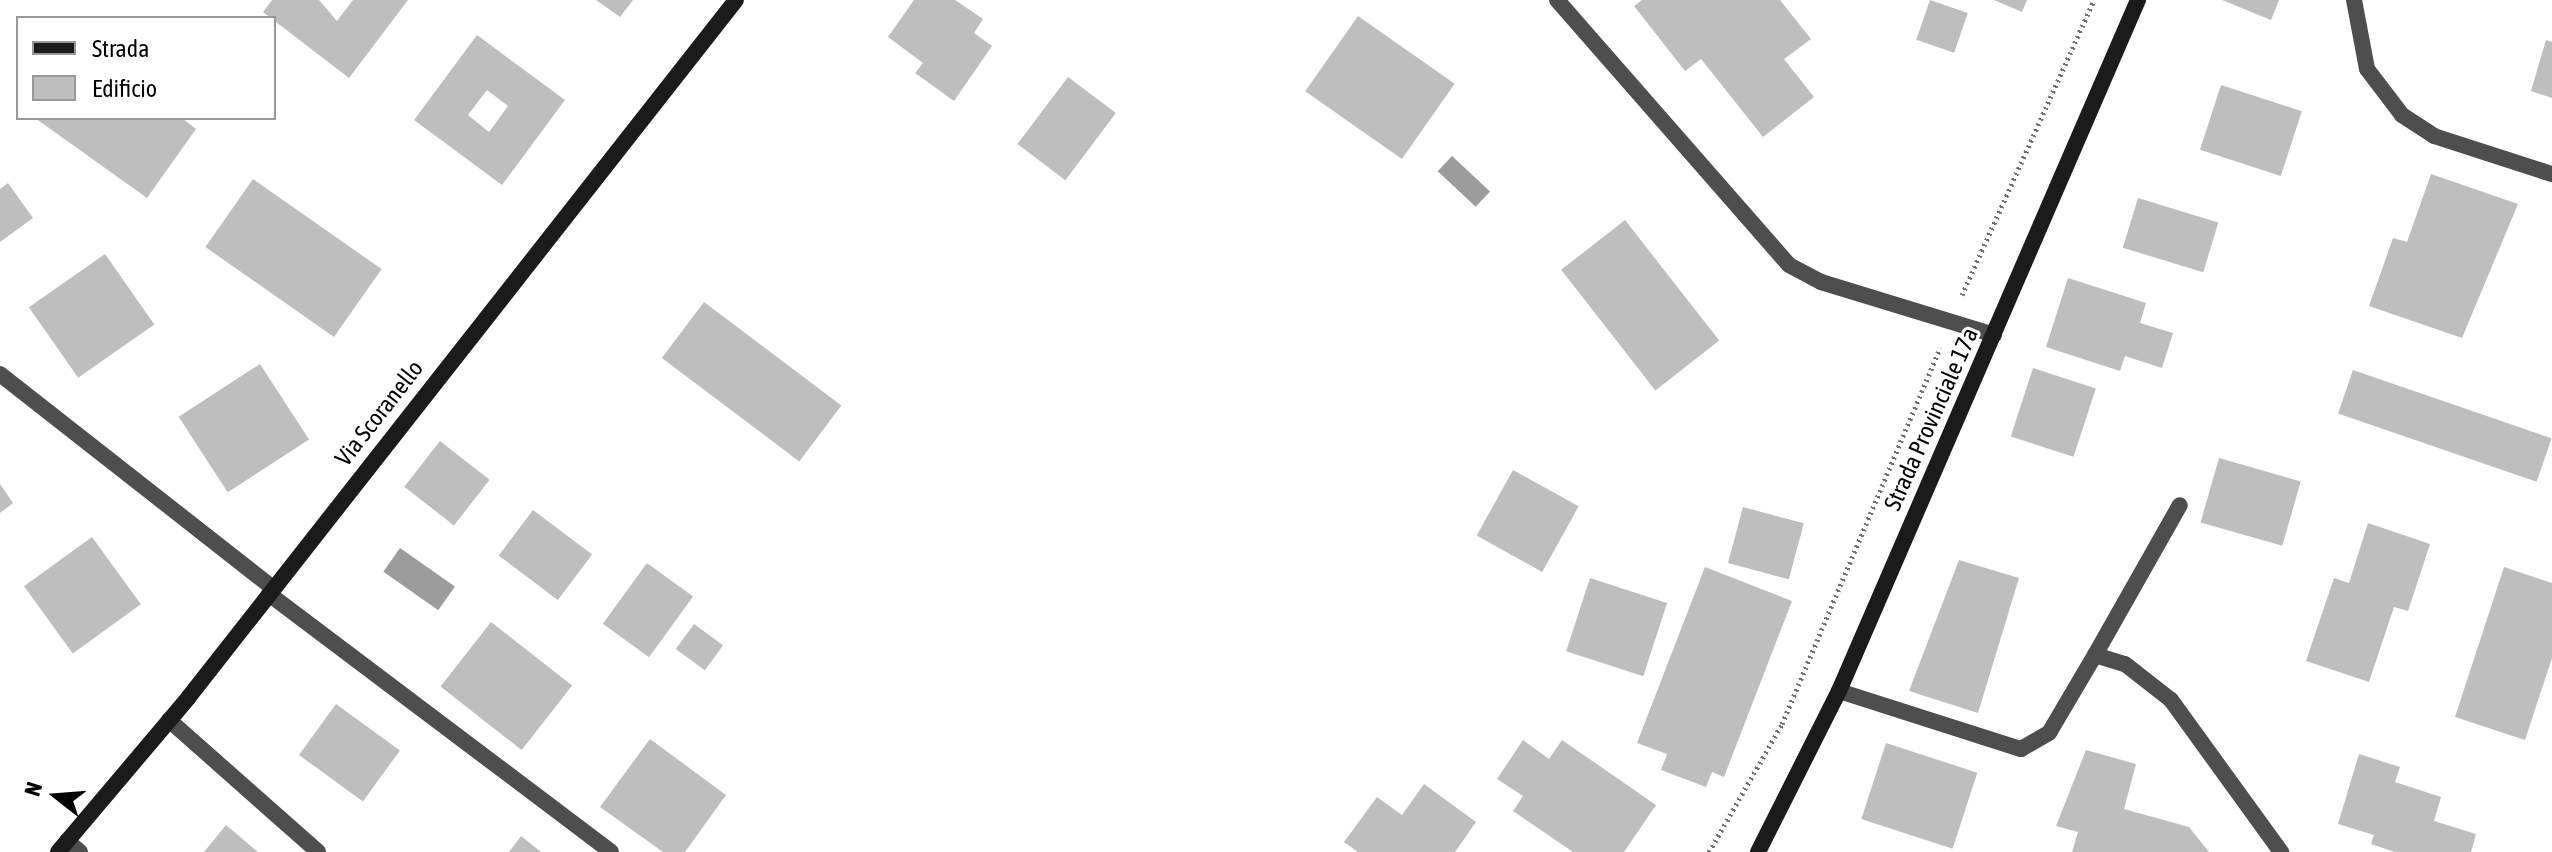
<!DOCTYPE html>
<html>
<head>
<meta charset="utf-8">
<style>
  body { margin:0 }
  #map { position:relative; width:2552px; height:852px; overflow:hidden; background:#fff; font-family:"Asap Condensed",sans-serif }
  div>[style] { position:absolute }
  .water>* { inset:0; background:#9c9c9c; transform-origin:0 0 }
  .building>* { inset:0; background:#bebebe; transform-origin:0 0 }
  .path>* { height:5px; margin-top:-2.5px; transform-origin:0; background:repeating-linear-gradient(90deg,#707070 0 2px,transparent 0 6px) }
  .lane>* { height:16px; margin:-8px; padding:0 8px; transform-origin:8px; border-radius:8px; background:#4e4e4e }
  .street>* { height:16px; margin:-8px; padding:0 8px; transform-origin:8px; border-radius:8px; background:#4e4e4e }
  .secondary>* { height:16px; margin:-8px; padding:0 8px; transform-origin:8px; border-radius:8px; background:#1b1b1b }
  span { translate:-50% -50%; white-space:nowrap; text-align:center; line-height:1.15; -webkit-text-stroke:6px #fff; paint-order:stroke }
  .street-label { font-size:24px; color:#000 }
  .legend { position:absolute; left:16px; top:16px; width:260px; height:104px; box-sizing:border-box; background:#fff; border:2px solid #999; margin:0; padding:10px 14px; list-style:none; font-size:24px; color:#000 }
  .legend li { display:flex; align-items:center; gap:16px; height:40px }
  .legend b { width:40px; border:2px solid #999 }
  .north { position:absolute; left:16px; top:756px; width:80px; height:80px; -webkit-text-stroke:6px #fff; paint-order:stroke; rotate:287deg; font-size:22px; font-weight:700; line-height:32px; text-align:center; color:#000 }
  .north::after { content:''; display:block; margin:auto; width:28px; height:36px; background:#000; clip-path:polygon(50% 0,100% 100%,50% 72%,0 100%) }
</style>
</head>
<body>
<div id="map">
  <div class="water">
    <i style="left:1452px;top:156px;width:52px;height:21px;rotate:43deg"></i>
    <i style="left:400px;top:548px;width:67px;height:29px;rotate:35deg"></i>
  </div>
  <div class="building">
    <i style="clip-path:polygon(272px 0,319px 0,337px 21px,353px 0,408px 0,349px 78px,263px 12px)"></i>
    <i style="clip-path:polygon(596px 0,633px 0,620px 17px)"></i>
    <i style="clip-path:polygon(914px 0,955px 0,983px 19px,974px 33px,992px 46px,954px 101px,915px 73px,923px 63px,888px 37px)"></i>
    <i style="clip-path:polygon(1642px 0,1780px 0,1811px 39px,1784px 59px,1814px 97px,1763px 137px,1701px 59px,1685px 71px,1634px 6px)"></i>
    <i style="left:1930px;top:0;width:40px;height:42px;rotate:19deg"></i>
    <i style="clip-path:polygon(1994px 0,2027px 0,2022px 12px)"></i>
    <i style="clip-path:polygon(2222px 0,2279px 0,2271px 20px)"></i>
    <i style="left:1358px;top:16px;width:118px;height:92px;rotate:35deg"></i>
    <i style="clip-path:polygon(evenodd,477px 35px,565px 100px,502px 185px,414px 120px,477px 35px,487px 90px,508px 106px,489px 132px,468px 115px,487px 90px)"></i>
    <i style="clip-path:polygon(2546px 40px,2552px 42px,2552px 98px,2531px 91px)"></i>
    <i style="left:1068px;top:77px;width:60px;height:84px;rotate:37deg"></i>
    <i style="left:2221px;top:85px;width:85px;height:68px;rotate:18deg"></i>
    <i style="clip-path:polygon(35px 118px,182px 118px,196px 129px,147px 198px)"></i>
    <i style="clip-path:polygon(2431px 174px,2518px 204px,2462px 338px,2369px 306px,2393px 238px,2407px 242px)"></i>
    <i style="left:253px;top:179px;width:157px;height:83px;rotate:35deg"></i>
    <i style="clip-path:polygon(8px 183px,33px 218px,0 242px,0 189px)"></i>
    <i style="left:2138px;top:198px;width:84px;height:52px;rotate:17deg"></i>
    <i style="left:1625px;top:220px;width:153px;height:81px;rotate:52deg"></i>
    <i style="left:105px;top:254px;width:86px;height:93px;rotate:55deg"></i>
    <i style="clip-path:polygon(2068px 278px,2146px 303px,2140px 323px,2173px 333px,2162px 368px,2125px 356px,2120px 371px,2046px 347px)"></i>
    <i style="left:704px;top:302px;width:172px;height:70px;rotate:37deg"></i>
    <i style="left:260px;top:364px;width:90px;height:97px;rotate:57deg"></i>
    <i style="left:2033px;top:368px;width:66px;height:72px;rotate:18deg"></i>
    <i style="left:2353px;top:370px;width:210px;height:46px;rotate:19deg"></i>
    <i style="left:440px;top:441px;width:63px;height:58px;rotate:38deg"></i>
    <i style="left:2219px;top:458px;width:85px;height:67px;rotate:16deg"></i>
    <i style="left:1513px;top:470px;width:75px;height:75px;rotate:29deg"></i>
    <i style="clip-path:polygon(0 484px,13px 503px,0 513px)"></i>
    <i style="left:1743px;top:507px;width:63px;height:58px;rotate:15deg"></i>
    <i style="left:533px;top:510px;width:74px;height:57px;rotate:37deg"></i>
    <i style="clip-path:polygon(2368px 523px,2430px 544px,2408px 611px,2394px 607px,2369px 682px,2306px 661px,2334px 578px,2349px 583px)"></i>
    <i style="left:92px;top:537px;width:83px;height:84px;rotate:54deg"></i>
    <i style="clip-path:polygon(1959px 560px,2019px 578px,1978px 713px,1909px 691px)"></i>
    <i style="left:647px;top:563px;width:57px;height:75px;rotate:36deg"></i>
    <i style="clip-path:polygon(1705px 567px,1792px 601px,1724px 777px,1712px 772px,1706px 787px,1661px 770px,1667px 754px,1637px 743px)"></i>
    <i style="clip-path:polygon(2504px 567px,2552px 583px,2552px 658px,2525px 740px,2455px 717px)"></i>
    <i style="left:1590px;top:578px;width:81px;height:77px;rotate:18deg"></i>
    <i style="left:491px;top:622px;width:103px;height:82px;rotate:38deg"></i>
    <i style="left:694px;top:624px;width:36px;height:31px;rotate:36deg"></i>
    <i style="left:336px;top:704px;width:79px;height:63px;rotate:36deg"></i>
    <i style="clip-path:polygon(650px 739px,726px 795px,685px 852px,663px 852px,600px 807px)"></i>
    <i style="clip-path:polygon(1523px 740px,1549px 759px,1562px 740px,1656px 805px,1624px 852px,1573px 852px,1513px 811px,1523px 796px,1497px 779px)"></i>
    <i style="left:1886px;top:743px;width:96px;height:80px;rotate:18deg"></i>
    <i style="clip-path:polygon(2086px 750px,2136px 764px,2124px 809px,2189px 827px,2209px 852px,2072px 852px,2078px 832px,2056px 826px)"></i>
    <i style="clip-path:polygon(2359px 754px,2400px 767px,2395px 782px,2441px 797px,2434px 821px,2476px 834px,2471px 852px,2395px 852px,2371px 844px,2374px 835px,2338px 824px)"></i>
    <i style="clip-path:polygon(1424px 784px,1476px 822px,1455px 852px,1358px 852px,1344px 842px,1377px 797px,1402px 815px)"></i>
    <i style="clip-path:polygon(226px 825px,258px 852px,204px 852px)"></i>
    <i style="clip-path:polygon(521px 836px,541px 852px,509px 852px)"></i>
  </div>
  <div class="path">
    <i style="left:1962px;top:295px;width:323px;rotate:-65.9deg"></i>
    <i style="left:1709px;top:852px;width:147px;rotate:-60.3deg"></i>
    <i style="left:1782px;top:724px;width:408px;rotate:-67.2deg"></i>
  </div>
  <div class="lane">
    <i style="left:2354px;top:0;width:70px;rotate:79.3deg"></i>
    <i style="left:2367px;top:69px;width:58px;rotate:52.7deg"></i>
    <i style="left:2402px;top:115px;width:38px;rotate:33deg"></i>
    <i style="left:2434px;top:136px;width:124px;rotate:17.9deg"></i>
    <i style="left:269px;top:594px;width:428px;rotate:37deg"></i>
    <i style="left:169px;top:720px;width:199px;rotate:41.5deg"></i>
    <i style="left:67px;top:841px;width:17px;rotate:40deg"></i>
  </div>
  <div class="street">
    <i style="left:1557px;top:0;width:352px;rotate:48.8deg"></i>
    <i style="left:1789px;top:265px;width:36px;rotate:28deg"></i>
    <i style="left:1821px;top:282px;width:181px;rotate:17deg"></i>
    <i style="left:0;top:374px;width:347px;rotate:38.1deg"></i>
    <i style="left:2095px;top:655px;width:172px;rotate:-60.5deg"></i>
    <i style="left:1839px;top:691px;width:191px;rotate:17.7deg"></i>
    <i style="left:2021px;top:749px;width:32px;rotate:-30deg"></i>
    <i style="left:2049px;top:733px;width:91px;rotate:-59.5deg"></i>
    <i style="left:2095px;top:655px;width:31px;rotate:17deg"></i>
    <i style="left:2125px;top:664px;width:58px;rotate:38deg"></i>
    <i style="left:2171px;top:700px;width:188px;rotate:54.1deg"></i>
  </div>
  <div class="secondary">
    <i style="left:58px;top:852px;width:202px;rotate:-49.8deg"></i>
    <i style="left:188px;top:698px;width:887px;rotate:-51.86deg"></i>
    <i style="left:1758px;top:852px;width:180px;rotate:-63.3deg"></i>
    <i style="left:1839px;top:691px;width:753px;rotate:-66.6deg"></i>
  </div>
  <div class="street-label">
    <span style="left:379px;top:413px;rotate:-52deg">Via Scoranello</span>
    <span style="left:1931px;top:419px;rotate:-66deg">Strada Provinciale 17a</span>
  </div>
  <ul class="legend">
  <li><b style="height:10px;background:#1b1b1b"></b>Strada</li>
  <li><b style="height:22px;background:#bebebe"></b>Edificio</li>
  </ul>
  <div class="north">N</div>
</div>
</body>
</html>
